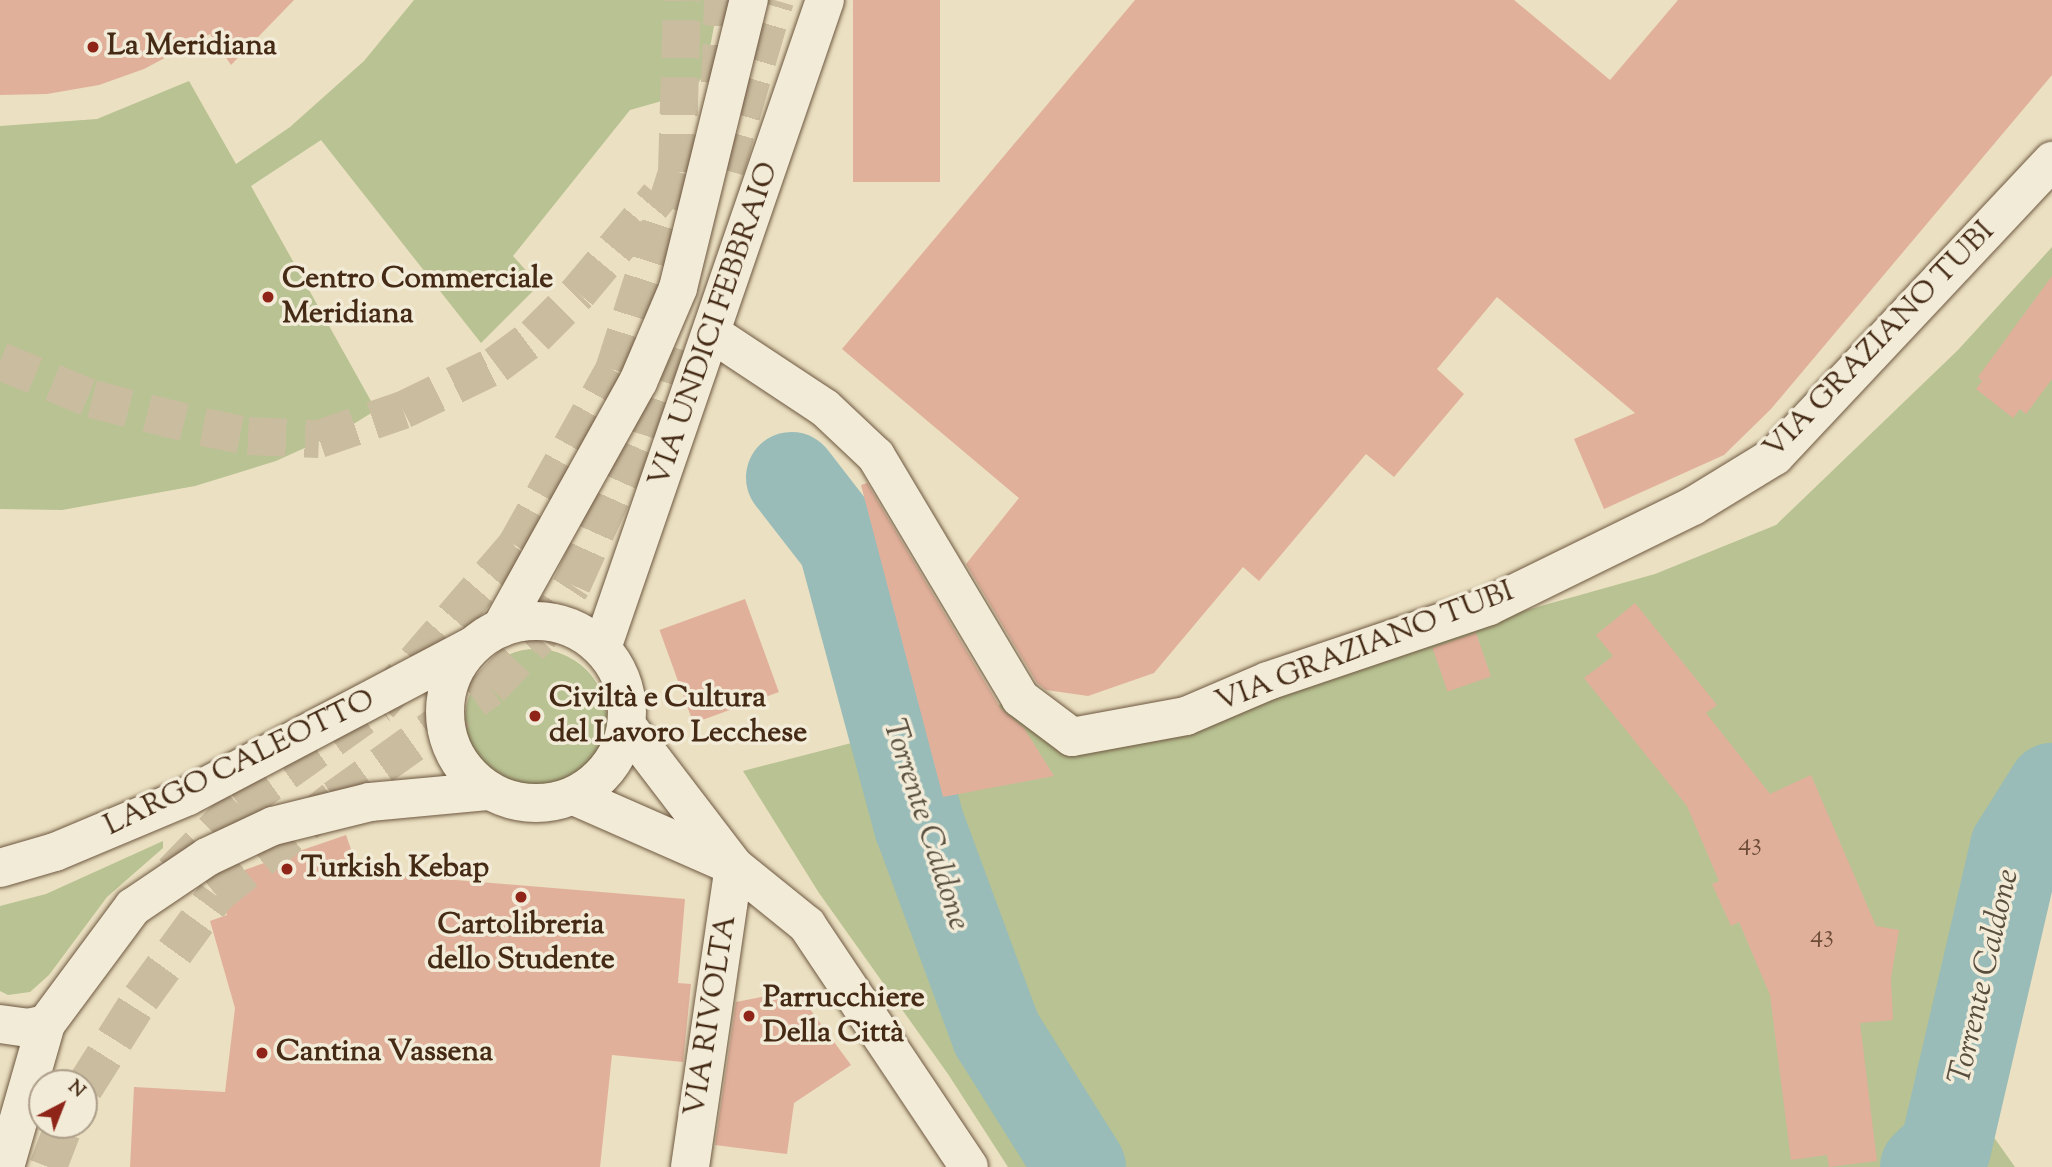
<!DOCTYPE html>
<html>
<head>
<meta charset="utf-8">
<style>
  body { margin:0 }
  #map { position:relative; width:2052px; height:1167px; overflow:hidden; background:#ebe0c1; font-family:"Sorts Mill Goudy",serif }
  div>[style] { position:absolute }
  .green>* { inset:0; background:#b8c292 }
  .round { border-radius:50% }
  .river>* { height:91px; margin:-45.5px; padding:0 45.5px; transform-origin:45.5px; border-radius:45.5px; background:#99bcb9 }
  .building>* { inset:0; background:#e1b09b; transform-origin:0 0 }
  .trunk-tunnel>* { height:38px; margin-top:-19px; transform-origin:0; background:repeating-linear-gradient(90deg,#cabc9f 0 38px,transparent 0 57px) }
  .roads { filter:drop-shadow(0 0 2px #6e5841) drop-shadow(0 0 2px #6e5841) }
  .minor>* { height:38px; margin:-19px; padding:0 19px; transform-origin:19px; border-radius:19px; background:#f2ebd7 }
  .tertiary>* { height:38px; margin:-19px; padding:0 19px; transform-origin:19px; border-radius:19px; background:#f2ebd7 }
  .tertiary>.ring { margin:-19px; padding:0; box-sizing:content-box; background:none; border:38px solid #f2ebd7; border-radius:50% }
  .dots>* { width:19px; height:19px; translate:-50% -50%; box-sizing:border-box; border:4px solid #f2ebd7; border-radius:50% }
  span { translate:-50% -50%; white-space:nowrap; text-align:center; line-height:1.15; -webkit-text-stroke:7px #f2ebd7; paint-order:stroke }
  .number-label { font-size:26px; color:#6c4c37 }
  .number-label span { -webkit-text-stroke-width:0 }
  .poi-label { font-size:30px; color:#452b16; font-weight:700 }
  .left { translate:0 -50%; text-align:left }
  .street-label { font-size:30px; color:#452b16 }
  .water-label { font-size:32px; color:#5a4f3f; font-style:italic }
  .north { position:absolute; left:28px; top:1069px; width:70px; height:70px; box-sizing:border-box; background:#f2ebd7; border:2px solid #ad9e8a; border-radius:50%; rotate:42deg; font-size:19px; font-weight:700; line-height:28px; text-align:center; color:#452b16 }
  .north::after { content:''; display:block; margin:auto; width:24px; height:32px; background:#8f2418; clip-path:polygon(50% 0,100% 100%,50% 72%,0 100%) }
</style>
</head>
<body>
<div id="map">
  <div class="green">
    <i style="clip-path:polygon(414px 0,719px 0,705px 74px,690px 93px,630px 110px,513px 256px,539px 285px,481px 343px,321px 140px,251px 186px,376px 410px,344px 430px,276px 461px,195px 486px,62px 510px,0 509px,0 126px,97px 119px,189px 81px,236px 164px,290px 127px,364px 61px)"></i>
    <i style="clip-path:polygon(2052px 247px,2052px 788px,2015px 847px,1980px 997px,1983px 1122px,2015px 1167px,1008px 1167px,948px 1074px,819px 893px,743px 771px,1026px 698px,1072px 737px,1655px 574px,1776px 525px,1958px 350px)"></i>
    <i class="round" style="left:465px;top:649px;width:142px;height:142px"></i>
    <i style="clip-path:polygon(163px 841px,163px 848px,107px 897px,49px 975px,30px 992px,8px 995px,0 991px,0 906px,46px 894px)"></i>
  </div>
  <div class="river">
    <i style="left:791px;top:477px;width:85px;rotate:52.2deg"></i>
    <i style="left:843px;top:544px;width:291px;rotate:74.9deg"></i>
    <i style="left:919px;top:825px;width:222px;rotate:69.7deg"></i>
    <i style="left:996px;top:1033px;width:158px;rotate:57.9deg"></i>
    <i style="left:1925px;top:1167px;width:28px;rotate:-44deg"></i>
    <i style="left:1945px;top:1148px;width:309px;rotate:-76.9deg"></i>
    <i style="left:2015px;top:847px;width:70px;rotate:-57.9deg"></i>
  </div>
  <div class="building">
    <i style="clip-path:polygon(0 0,294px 0,231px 65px,210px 34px,144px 69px,99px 85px,47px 94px,0 95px)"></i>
    <i style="left:853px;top:0;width:87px;height:182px"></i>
    <i style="clip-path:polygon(1135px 0,1514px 0,1610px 80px,1678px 0,2052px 0,2052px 75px,1771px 409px,1724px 455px,1604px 509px,1574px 439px,1635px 413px,1497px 297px,1437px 369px,1464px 394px,1394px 477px,1366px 454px,1259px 581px,1243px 567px,1154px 673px,1088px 696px,1046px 690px,1037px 683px,966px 564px,1019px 498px,842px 349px)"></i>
    <i style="clip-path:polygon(2052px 276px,2052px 379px,2026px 414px,2020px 409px,2013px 418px,1976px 389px,1982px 381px,1978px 377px)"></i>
    <i style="clip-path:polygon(867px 483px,1001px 709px,1024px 728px,1054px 776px,943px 797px,861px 485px)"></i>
    <i style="left:745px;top:599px;width:99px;height:91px;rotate:70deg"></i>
    <i style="clip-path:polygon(1635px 603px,1717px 705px,1706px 713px,1770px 794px,1811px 775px,1876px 926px,1899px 930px,1891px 978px,1893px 1020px,1860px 1023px,1877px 1161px,1829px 1167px,1827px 1155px,1791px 1160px,1770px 995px,1739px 922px,1731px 926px,1712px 884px,1719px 881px,1687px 806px,1584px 678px,1613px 656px,1596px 635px)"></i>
    <i style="left:1476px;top:633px;width:46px;height:46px;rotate:71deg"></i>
    <i style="clip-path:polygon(346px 835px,359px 872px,685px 899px,678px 983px,691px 984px,683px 1062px,612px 1055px,600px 1167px,130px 1167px,134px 1087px,225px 1092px,235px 1008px,210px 921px,227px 915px,215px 880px)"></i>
    <i style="clip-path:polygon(796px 990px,851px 1065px,794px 1103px,787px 1154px,715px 1145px,736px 1002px)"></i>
  </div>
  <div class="trunk-tunnel">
    <i style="left:720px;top:83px;width:83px;rotate:-87.9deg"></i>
    <i style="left:725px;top:170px;width:177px;rotate:-73.6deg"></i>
    <i style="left:0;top:361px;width:100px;rotate:22.4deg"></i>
    <i style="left:92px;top:399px;width:114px;rotate:14.2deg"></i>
    <i style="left:203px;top:427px;width:46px;rotate:11.3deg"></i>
    <i style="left:248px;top:436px;width:71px;rotate:2.4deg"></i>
    <i style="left:319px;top:439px;width:89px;rotate:-19deg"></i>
    <i style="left:403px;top:410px;width:103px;rotate:-25.8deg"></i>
    <i style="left:496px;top:365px;width:49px;rotate:-36.6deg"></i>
    <i style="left:535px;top:336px;width:61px;rotate:-45deg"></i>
    <i style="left:578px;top:293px;width:126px;rotate:-50.1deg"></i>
    <i style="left:173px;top:873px;width:95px;rotate:-45.9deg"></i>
    <i style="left:239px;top:805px;width:172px;rotate:-35.5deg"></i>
    <i style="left:379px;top:705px;width:210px;rotate:-49.3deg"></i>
    <i style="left:516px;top:546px;width:201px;rotate:-60.9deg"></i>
    <i style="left:614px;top:370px;width:208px;rotate:-72.3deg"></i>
    <i style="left:677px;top:172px;width:172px;rotate:-88.3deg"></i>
    <i style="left:84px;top:1088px;width:107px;rotate:-57.7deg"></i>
    <i style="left:141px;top:998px;width:127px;rotate:-53.9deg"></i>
    <i style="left:216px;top:895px;width:153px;rotate:-38.9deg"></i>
    <i style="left:335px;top:799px;width:191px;rotate:-35.6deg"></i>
    <i style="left:490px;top:688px;width:70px;rotate:-46.7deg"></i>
    <i style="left:538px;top:637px;width:62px;rotate:-56.8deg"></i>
    <i style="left:572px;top:585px;width:166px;rotate:-65.8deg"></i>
    <i style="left:640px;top:434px;width:93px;rotate:-71.8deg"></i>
    <i style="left:48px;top:1167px;width:45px;rotate:-69.1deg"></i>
  </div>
  <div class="roads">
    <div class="minor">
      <i style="left:713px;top:334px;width:134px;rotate:33.5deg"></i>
      <i style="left:825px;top:408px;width:70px;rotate:43.3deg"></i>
      <i style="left:876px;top:456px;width:282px;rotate:59.2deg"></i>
      <i style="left:1020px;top:698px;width:65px;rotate:36.9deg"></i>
      <i style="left:1072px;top:737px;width:116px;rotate:-10.4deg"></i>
      <i style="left:1186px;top:716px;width:89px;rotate:-23.1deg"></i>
      <i style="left:1268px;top:681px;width:233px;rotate:-18.7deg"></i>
      <i style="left:1489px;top:606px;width:227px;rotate:-26.1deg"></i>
      <i style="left:1693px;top:506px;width:96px;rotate:-31.4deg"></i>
      <i style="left:1775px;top:456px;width:405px;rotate:-46.8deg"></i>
      <i style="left:690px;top:1167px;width:304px;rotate:-81.7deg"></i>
    </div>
    <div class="tertiary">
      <i class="ring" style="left:445px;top:621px;width:144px;height:144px"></i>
      <i style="left:501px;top:628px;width:282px;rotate:-60.9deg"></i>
      <i style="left:638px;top:382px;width:102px;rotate:-66.9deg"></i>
      <i style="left:678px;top:288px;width:297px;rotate:-76.2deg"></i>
      <i style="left:602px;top:648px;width:685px;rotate:-71.01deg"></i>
      <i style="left:627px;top:726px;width:176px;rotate:52.6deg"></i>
      <i style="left:734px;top:866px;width:94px;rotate:38.9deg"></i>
      <i style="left:807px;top:925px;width:291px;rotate:56.2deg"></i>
      <i style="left:574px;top:796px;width:169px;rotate:23.7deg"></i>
      <i style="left:0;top:868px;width:57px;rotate:-16.2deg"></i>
      <i style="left:55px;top:852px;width:144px;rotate:-22.8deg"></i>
      <i style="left:188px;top:796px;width:321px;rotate:-27.8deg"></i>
      <i style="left:0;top:1024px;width:28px;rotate:8deg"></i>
      <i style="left:28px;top:1028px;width:18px;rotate:-13deg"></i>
      <i style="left:46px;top:1024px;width:146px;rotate:-53.4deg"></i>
      <i style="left:133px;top:907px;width:89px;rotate:-34deg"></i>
      <i style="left:207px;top:857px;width:73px;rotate:-25.2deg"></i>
      <i style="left:273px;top:826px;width:100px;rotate:-13.9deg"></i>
      <i style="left:370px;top:802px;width:120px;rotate:-5.3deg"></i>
      <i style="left:5px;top:1167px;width:149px;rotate:-74deg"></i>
    </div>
  </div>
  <div class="dots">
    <i style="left:93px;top:47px;background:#8f2418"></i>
    <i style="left:268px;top:297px;background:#8f2418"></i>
    <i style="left:535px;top:716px;background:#8f2418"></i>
    <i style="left:287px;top:869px;background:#8f2418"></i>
    <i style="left:521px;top:897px;background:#8f2418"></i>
    <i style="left:749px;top:1016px;background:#8f2418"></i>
    <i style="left:262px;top:1053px;background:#8f2418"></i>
  </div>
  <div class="number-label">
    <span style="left:1750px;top:844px">43</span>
    <span style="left:1822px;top:936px">43</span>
  </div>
  <div class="poi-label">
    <span class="left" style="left:107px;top:47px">La Meridiana</span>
    <span class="left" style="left:282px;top:297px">Centro Commerciale<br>Meridiana</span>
    <span class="left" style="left:549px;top:716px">Civiltà e Cultura<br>del Lavoro Lecchese</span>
    <span class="left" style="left:301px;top:869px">Turkish Kebap</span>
    <span style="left:521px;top:943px">Cartolibreria<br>dello Studente</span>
    <span class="left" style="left:763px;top:1016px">Parrucchiere<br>Della Città</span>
    <span class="left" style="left:276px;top:1053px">Cantina Vassena</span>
  </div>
  <div class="street-label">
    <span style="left:715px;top:325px;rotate:-71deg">VIA UNDICI FEBBRAIO</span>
    <span style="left:1880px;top:341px;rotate:-46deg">VIA GRAZIANO TUBI</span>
    <span style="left:1365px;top:648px;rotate:-21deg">VIA GRAZIANO TUBI</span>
    <span style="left:240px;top:764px;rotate:-26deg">LARGO CALEOTTO</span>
    <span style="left:712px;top:1016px;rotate:-81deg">VIA RIVOLTA</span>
  </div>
  <div class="water-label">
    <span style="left:925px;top:825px;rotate:72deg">Torrente Caldone</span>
    <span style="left:1985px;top:977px;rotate:-77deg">Torrente Caldone</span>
  </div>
  <div class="north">N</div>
</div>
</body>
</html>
